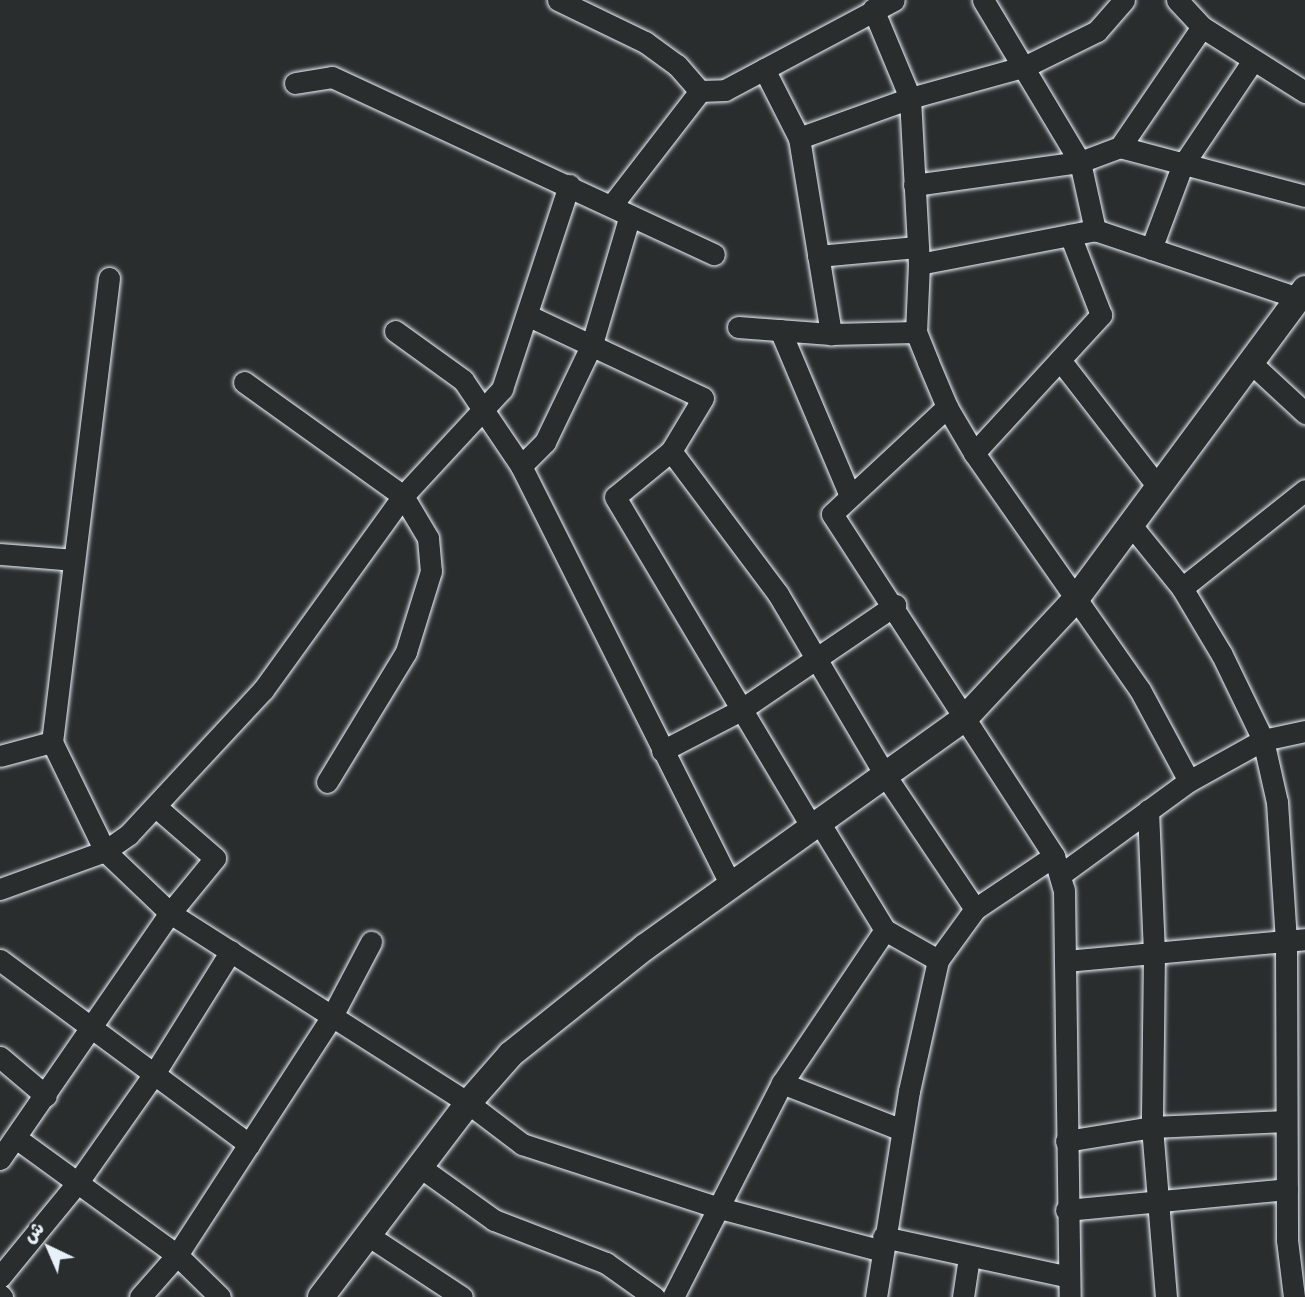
<!DOCTYPE html>
<html>
<head>
<meta charset="utf-8">
<style>
  body { margin:0 }
  #map { position:relative; width:1305px; height:1297px; overflow:hidden; background:#2a2d2e; font-family:Kalam,"Playpen Sans Arabic",sans-serif }
  div>[style] { position:absolute }
  .roads { filter:drop-shadow(0 0 2px #e8f1f8) drop-shadow(0 0 2px #e8f1f8) }
  .minor>* { height:21px; margin:-10.5px; padding:0 10.5px; transform-origin:10.5px; border-radius:10.5px; background:#2a2d2e }
  .tertiary>* { height:26px; margin:-13px; padding:0 13px; transform-origin:13px; border-radius:13px; background:#2a2d2e }
  span { translate:-50% -50%; white-space:nowrap; text-align:center; line-height:1.15; -webkit-text-stroke:6px #2a2d2e; paint-order:stroke }
  .north { position:absolute; left:14px; top:1213px; width:70px; height:70px; -webkit-text-stroke:5px #2a2d2e; paint-order:stroke; rotate:316deg; font-size:19px; font-weight:700; line-height:28px; text-align:center; color:#e8f1f8 }
  .north::after { content:''; display:block; margin:auto; width:24px; height:32px; background:#e8f1f8; clip-path:polygon(50% 0,100% 100%,50% 72%,0 100%) }
</style>
</head>
<body>
<div id="map">
  <div class="roads">
    <div class="minor">
      <i style="left:558px;top:0;width:97px;rotate:25.8deg"></i>
      <i style="left:645px;top:42px;width:39px;rotate:36deg"></i>
      <i style="left:677px;top:65px;width:35px;rotate:49deg"></i>
      <i style="left:700px;top:91px;width:144px;rotate:127.7deg"></i>
      <i style="left:983px;top:0;width:189px;rotate:59.1deg"></i>
      <i style="left:1080px;top:162px;width:70px;rotate:77.6deg"></i>
      <i style="left:1177px;top:0;width:37px;rotate:47deg"></i>
      <i style="left:1202px;top:27px;width:122px;rotate:32.3deg"></i>
      <i style="left:873px;top:9px;width:96px;rotate:67.4deg"></i>
      <i style="left:910px;top:98px;width:166px;rotate:86.9deg"></i>
      <i style="left:919px;top:264px;width:68px;rotate:92.5deg"></i>
      <i style="left:916px;top:332px;width:32px;rotate:68deg"></i>
      <i style="left:928px;top:362px;width:49px;rotate:67.1deg"></i>
      <i style="left:947px;top:407px;width:53px;rotate:59.6deg"></i>
      <i style="left:974px;top:453px;width:289px;rotate:55deg"></i>
      <i style="left:1140px;top:690px;width:103px;rotate:61.7deg"></i>
      <i style="left:764px;top:69px;width:77px;rotate:63.1deg"></i>
      <i style="left:799px;top:138px;width:199px;rotate:80.7deg"></i>
      <i style="left:295px;top:83px;width:37px;rotate:-9deg"></i>
      <i style="left:332px;top:77px;width:421px;rotate:24.9deg"></i>
      <i style="left:700px;top:91px;width:25px;rotate:-2deg"></i>
      <i style="left:725px;top:90px;width:191px;rotate:-28deg"></i>
      <i style="left:799px;top:138px;width:118px;rotate:-19.8deg"></i>
      <i style="left:910px;top:98px;width:120px;rotate:-15.4deg"></i>
      <i style="left:1026px;top:66px;width:79px;rotate:-26.2deg"></i>
      <i style="left:1097px;top:31px;width:41px;rotate:-48.9deg"></i>
      <i style="left:1120px;top:147px;width:145px;rotate:-55.7deg"></i>
      <i style="left:914px;top:185px;width:168px;rotate:-7.9deg"></i>
      <i style="left:1080px;top:162px;width:43px;rotate:-20.6deg"></i>
      <i style="left:1120px;top:147px;width:191px;rotate:14.8deg"></i>
      <i style="left:1151px;top:249px;width:89px;rotate:-69.5deg"></i>
      <i style="left:1182px;top:166px;width:125px;rotate:-56.1deg"></i>
      <i style="left:818px;top:256px;width:99px;rotate:-5.2deg"></i>
      <i style="left:919px;top:264px;width:179px;rotate:-10.9deg"></i>
      <i style="left:1095px;top:230px;width:214px;rotate:18.5deg"></i>
      <i style="left:109px;top:278px;width:467px;rotate:97deg"></i>
      <i style="left:52px;top:742px;width:121px;rotate:64.1deg"></i>
      <i style="left:105px;top:851px;width:90px;rotate:43.6deg"></i>
      <i style="left:170px;top:913px;width:353px;rotate:32.5deg"></i>
      <i style="left:468px;top:1103px;width:68px;rotate:37.2deg"></i>
      <i style="left:522px;top:1144px;width:204px;rotate:18deg"></i>
      <i style="left:716px;top:1207px;width:172px;rotate:14.8deg"></i>
      <i style="left:529px;top:316px;width:192px;rotate:25.2deg"></i>
      <i style="left:703px;top:398px;width:62px;rotate:121.1deg"></i>
      <i style="left:671px;top:451px;width:72px;rotate:140.6deg"></i>
      <i style="left:615px;top:497px;width:384px;rotate:59.2deg"></i>
      <i style="left:738px;top:327px;width:93px;rotate:4.3deg"></i>
      <i style="left:831px;top:334px;width:85px;rotate:-1.3deg"></i>
      <i style="left:780px;top:330px;width:180px;rotate:67.1deg"></i>
      <i style="left:395px;top:331px;width:84px;rotate:35.8deg"></i>
      <i style="left:463px;top:380px;width:104px;rotate:56deg"></i>
      <i style="left:521px;top:466px;width:470px;rotate:63.4deg"></i>
      <i style="left:1060px;top:360px;width:162px;rotate:52.3deg"></i>
      <i style="left:1251px;top:363px;width:74px;rotate:42.8deg"></i>
      <i style="left:244px;top:382px;width:196px;rotate:35.6deg"></i>
      <i style="left:403px;top:496px;width:49px;rotate:59.2deg"></i>
      <i style="left:428px;top:538px;width:33px;rotate:85deg"></i>
      <i style="left:431px;top:571px;width:85px;rotate:107.2deg"></i>
      <i style="left:406px;top:652px;width:152px;rotate:121.3deg"></i>
      <i style="left:947px;top:407px;width:157px;rotate:137.1deg"></i>
      <i style="left:832px;top:514px;width:408px;rotate:57deg"></i>
      <i style="left:1054px;top:856px;width:35px;rotate:74deg"></i>
      <i style="left:1064px;top:890px;width:407px;rotate:89.2deg"></i>
      <i style="left:671px;top:451px;width:179px;rotate:53.2deg"></i>
      <i style="left:778px;top:594px;width:210px;rotate:59.4deg"></i>
      <i style="left:885px;top:775px;width:161px;rotate:56.1deg"></i>
      <i style="left:974px;top:453px;width:188px;rotate:-47.4deg"></i>
      <i style="left:1101px;top:315px;width:86px;rotate:-111.2deg"></i>
      <i style="left:521px;top:466px;width:34px;rotate:-45deg"></i>
      <i style="left:545px;top:442px;width:109px;rotate:-64.4deg"></i>
      <i style="left:592px;top:344px;width:134px;rotate:-73.6deg"></i>
      <i style="left:1131px;top:525px;width:81px;rotate:51deg"></i>
      <i style="left:1182px;top:588px;width:78px;rotate:59.2deg"></i>
      <i style="left:1222px;top:655px;width:94px;rotate:64.2deg"></i>
      <i style="left:1263px;top:740px;width:64px;rotate:77.3deg"></i>
      <i style="left:1277px;top:802px;width:139px;rotate:86.3deg"></i>
      <i style="left:1286px;top:941px;width:299px;rotate:89.8deg"></i>
      <i style="left:1287px;top:1240px;width:57px;rotate:83deg"></i>
      <i style="left:0;top:554px;width:74px;rotate:4.6deg"></i>
      <i style="left:1182px;top:588px;width:157px;rotate:-38.5deg"></i>
      <i style="left:662px;top:751px;width:87px;rotate:-27.5deg"></i>
      <i style="left:739px;top:711px;width:189px;rotate:-34.2deg"></i>
      <i style="left:0;top:756px;width:54px;rotate:-15.1deg"></i>
      <i style="left:1148px;top:810px;width:143px;rotate:87.6deg"></i>
      <i style="left:1154px;top:953px;width:174px;rotate:90.7deg"></i>
      <i style="left:1152px;top:1127px;width:171px;rotate:85.3deg"></i>
      <i style="left:819px;top:822px;width:127px;rotate:58.6deg"></i>
      <i style="left:885px;top:930px;width:61px;rotate:29.5deg"></i>
      <i style="left:1060px;top:875px;width:160px;rotate:-36.1deg"></i>
      <i style="left:1189px;top:781px;width:85px;rotate:-29deg"></i>
      <i style="left:1263px;top:740px;width:43px;rotate:-12.1deg"></i>
      <i style="left:0;top:889px;width:112px;rotate:-19.9deg"></i>
      <i style="left:105px;top:851px;width:29px;rotate:-35deg"></i>
      <i style="left:129px;top:834px;width:197px;rotate:-47.1deg"></i>
      <i style="left:263px;top:690px;width:239px;rotate:-54.2deg"></i>
      <i style="left:403px;top:496px;width:146px;rotate:-47.2deg"></i>
      <i style="left:502px;top:389px;width:215px;rotate:-71.8deg"></i>
      <i style="left:0;top:960px;width:310px;rotate:36.5deg"></i>
      <i style="left:1065px;top:961px;width:241px;rotate:-5.2deg"></i>
      <i style="left:0;top:1057px;width:60px;rotate:40.3deg"></i>
      <i style="left:782px;top:1083px;width:129px;rotate:21.4deg"></i>
      <i style="left:16px;top:1138px;width:199px;rotate:36deg"></i>
      <i style="left:177px;top:1255px;width:60px;rotate:44.3deg"></i>
      <i style="left:1066px;top:1141px;width:87px;rotate:-9.2deg"></i>
      <i style="left:1152px;top:1127px;width:134px;rotate:-2.6deg"></i>
      <i style="left:0;top:1159px;width:299px;rotate:-55.4deg"></i>
      <i style="left:170px;top:913px;width:71px;rotate:-50.7deg"></i>
      <i style="left:215px;top:858px;width:79px;rotate:-139.1deg"></i>
      <i style="left:420px;top:1167px;width:91px;rotate:35.6deg"></i>
      <i style="left:494px;top:1220px;width:120px;rotate:21deg"></i>
      <i style="left:606px;top:1263px;width:59px;rotate:35.3deg"></i>
      <i style="left:1066px;top:1210px;width:222px;rotate:-5.4deg"></i>
      <i style="left:369px;top:1236px;width:111px;rotate:33.3deg"></i>
      <i style="left:883px;top:1237px;width:190px;rotate:12.1deg"></i>
      <i style="left:0;top:1277px;width:123px;rotate:-50.6deg"></i>
      <i style="left:78px;top:1182px;width:132px;rotate:-54.9deg"></i>
      <i style="left:154px;top:1074px;width:145px;rotate:-58deg"></i>
      <i style="left:0;top:1295px;width:3px;rotate:45deg"></i>
      <i style="left:140px;top:1297px;width:56px;rotate:-48.6deg"></i>
      <i style="left:177px;top:1255px;width:285px;rotate:-57deg"></i>
      <i style="left:332px;top:1016px;width:84px;rotate:-62.2deg"></i>
      <i style="left:673px;top:1297px;width:240px;rotate:-63deg"></i>
      <i style="left:782px;top:1083px;width:184px;rotate:-56.1deg"></i>
      <i style="left:876px;top:1297px;width:209px;rotate:-80.9deg"></i>
      <i style="left:909px;top:1091px;width:134px;rotate:-77.5deg"></i>
      <i style="left:938px;top:960px;width:63px;rotate:-54deg"></i>
      <i style="left:975px;top:909px;width:95px;rotate:-33.9deg"></i>
      <i style="left:963px;top:1297px;width:40px;rotate:-81.5deg"></i>
    </div>
    <div class="tertiary">
      <i style="left:321px;top:1297px;width:243px;rotate:-52.8deg"></i>
      <i style="left:468px;top:1103px;width:65px;rotate:-48.7deg"></i>
      <i style="left:511px;top:1054px;width:171px;rotate:-38.6deg"></i>
      <i style="left:645px;top:947px;width:392px;rotate:-35.6deg"></i>
      <i style="left:964px;top:719px;width:163px;rotate:-47deg"></i>
      <i style="left:1075px;top:600px;width:387px;rotate:-53.5deg"></i>
    </div>
  </div>
  <div class="north">ش</div>
</div>
</body>
</html>
